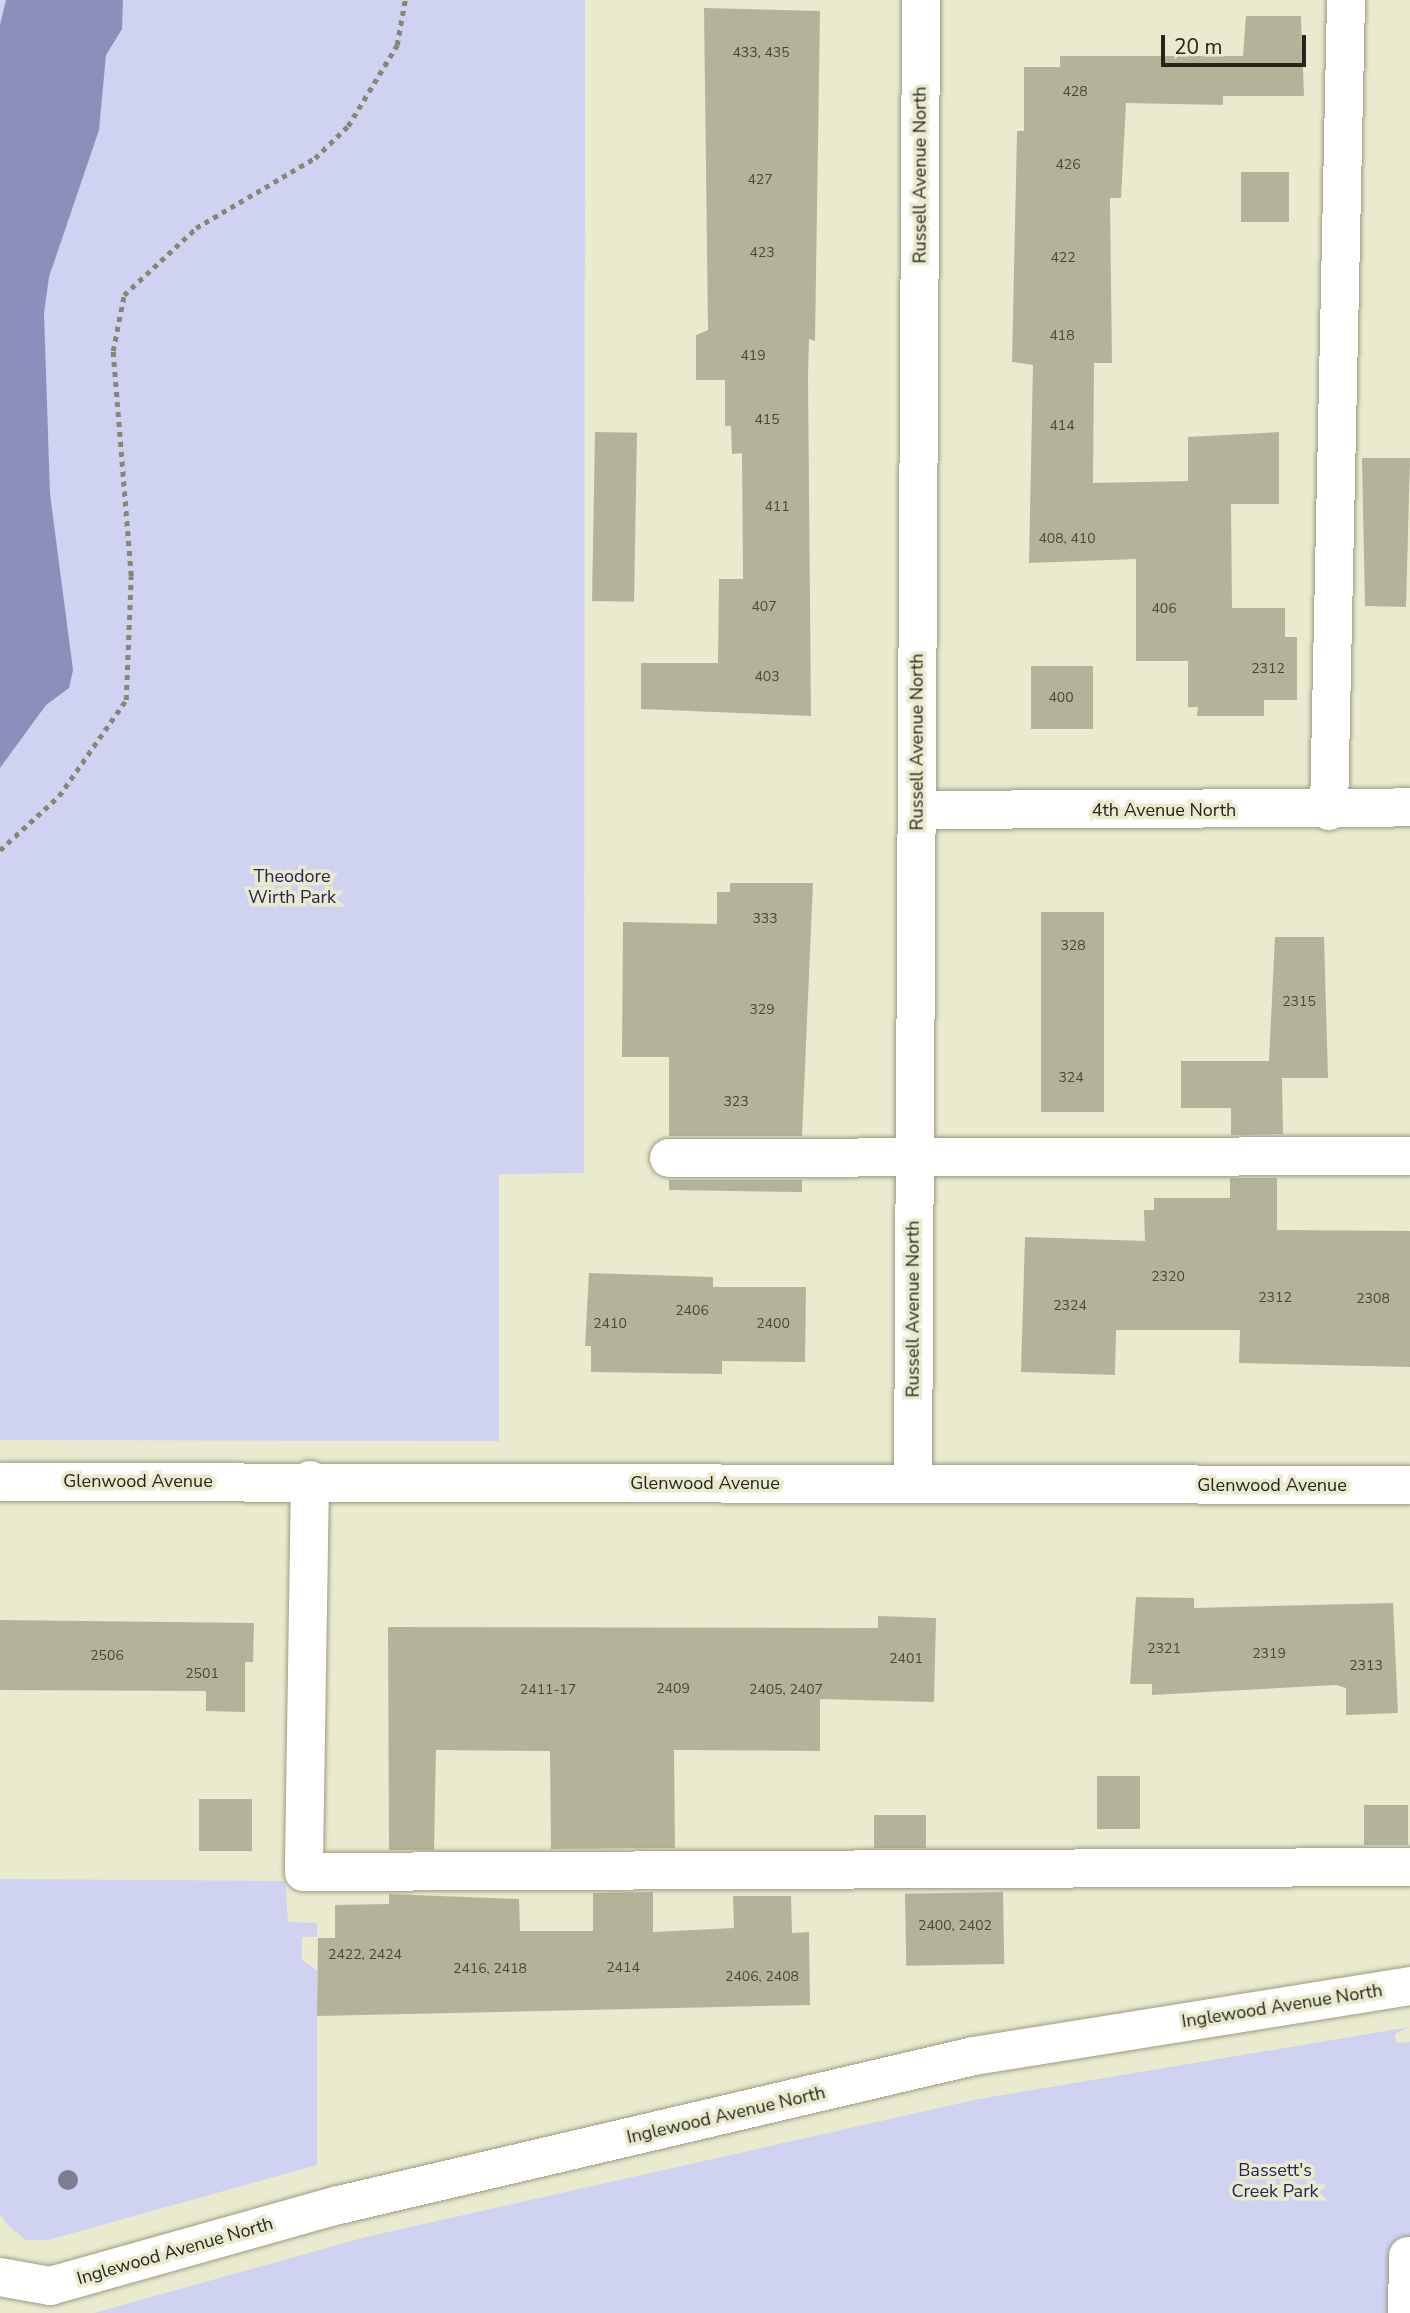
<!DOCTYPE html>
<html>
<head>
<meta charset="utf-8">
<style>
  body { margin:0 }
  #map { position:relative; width:1410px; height:2313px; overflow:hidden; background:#eaeacf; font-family:"Nunito Sans",sans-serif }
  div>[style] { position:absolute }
  .green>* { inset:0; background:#d0d2f1 }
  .water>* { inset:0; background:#8c8fbb }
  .building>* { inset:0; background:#b3b399; transform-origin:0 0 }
  .path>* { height:4.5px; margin-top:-2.25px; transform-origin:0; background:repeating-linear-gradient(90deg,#868674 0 5px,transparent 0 10px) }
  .roads { filter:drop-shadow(0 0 2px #9b9b81) drop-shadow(0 0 2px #9b9b81) }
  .minor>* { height:38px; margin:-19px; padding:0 19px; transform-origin:19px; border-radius:19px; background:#fff }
  .trees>* { width:20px; height:20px; margin:-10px; border-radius:50%; background:#7e7c8f }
  span { translate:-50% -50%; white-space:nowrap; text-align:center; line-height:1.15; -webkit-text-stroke:7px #eaeacf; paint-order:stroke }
  .number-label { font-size:14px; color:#48483a }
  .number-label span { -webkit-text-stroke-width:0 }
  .street-label { font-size:18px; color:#25251b }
  .park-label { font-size:18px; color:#26225a }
  .scale { position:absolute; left:1161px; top:35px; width:145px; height:32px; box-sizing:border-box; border:4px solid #25251b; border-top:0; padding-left:9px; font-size:21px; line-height:24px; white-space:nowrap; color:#25251b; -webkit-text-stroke:5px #eaeacf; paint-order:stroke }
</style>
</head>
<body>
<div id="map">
  <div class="green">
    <i style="clip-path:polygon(0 0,585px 0,584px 1173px,499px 1174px,499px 1441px,0 1440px)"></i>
    <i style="clip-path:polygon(0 1879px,285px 1881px,288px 1922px,317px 1923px,317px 1937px,302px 1937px,302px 1960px,317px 1971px,317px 2165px,48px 2240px,26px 2240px,10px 2227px,0 2215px)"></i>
    <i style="clip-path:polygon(1410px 2027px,1395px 2034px,1396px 2043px,1410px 2042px,1410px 2241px,1394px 2241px,1393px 2313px,94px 2313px,366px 2237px,979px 2099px)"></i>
  </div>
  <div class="water">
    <i style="clip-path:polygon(6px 0,123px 0,122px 29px,106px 55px,99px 130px,49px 277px,44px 313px,50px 494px,73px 670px,69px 688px,46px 705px,0 768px,0 25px)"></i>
  </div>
  <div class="building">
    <i style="clip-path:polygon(704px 8px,820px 11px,815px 341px,809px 339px,808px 376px,811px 716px,641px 709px,641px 663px,718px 663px,719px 579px,743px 579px,742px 453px,732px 454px,731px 426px,725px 426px,725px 380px,696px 380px,696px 335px,708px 330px)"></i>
    <i style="clip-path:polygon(1246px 16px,1301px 16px,1304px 96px,1223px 96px,1223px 105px,1126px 103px,1121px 198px,1110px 198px,1112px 363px,1094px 363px,1093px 483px,1188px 481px,1188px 437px,1279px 432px,1279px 504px,1231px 504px,1232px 608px,1285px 608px,1285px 637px,1297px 637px,1297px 700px,1264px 700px,1264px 716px,1197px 716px,1198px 707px,1188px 707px,1188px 661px,1136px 661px,1136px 559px,1029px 563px,1033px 365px,1012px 362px,1017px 131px,1024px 131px,1024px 67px,1060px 67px,1060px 56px,1243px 56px)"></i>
    <i style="left:1241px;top:172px;width:48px;height:50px"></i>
    <i style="left:595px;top:432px;width:42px;height:169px;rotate:1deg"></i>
    <i style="clip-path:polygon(1362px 458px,1410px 458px,1406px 607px,1365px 606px)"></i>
    <i style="left:1031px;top:666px;width:62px;height:63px"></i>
    <i style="clip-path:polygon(730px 883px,813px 883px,802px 1136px,669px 1136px,669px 1057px,622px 1057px,623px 922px,717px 924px,717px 892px,730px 892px)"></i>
    <i style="left:1041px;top:912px;width:63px;height:200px"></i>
    <i style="clip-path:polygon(1275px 937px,1324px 937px,1328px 1078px,1282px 1078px,1283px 1134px,1231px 1135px,1231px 1108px,1181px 1108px,1181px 1061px,1269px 1061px)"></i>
    <i style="clip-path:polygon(1230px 1178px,1277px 1178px,1277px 1230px,1410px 1231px,1410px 1367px,1239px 1363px,1240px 1330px,1116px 1330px,1115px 1375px,1021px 1372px,1025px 1237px,1145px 1241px,1144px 1210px,1154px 1210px,1154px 1198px,1230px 1198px)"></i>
    <i style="clip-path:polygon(669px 1180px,802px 1180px,802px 1192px,669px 1190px)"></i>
    <i style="clip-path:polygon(589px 1273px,713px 1277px,713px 1287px,806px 1287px,805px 1362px,722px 1361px,722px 1374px,591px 1372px,591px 1346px,585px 1346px)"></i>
    <i style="clip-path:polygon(1136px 1597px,1194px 1598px,1194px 1608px,1393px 1603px,1398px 1713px,1346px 1715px,1346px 1688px,1336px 1685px,1152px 1695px,1152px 1684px,1130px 1684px)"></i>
    <i style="clip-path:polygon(878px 1616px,936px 1618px,934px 1702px,820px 1699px,820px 1751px,674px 1750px,675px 1848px,551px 1849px,550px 1751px,436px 1750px,434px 1850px,389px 1850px,388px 1627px,878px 1628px)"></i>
    <i style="clip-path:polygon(0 1620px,254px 1623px,253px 1662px,245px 1662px,245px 1712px,206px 1711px,206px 1691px,0 1690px)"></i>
    <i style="left:1097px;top:1776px;width:43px;height:53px"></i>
    <i style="left:199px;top:1799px;width:53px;height:52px"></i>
    <i style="left:1364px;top:1805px;width:44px;height:40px"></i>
    <i style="left:874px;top:1815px;width:52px;height:33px"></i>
    <i style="clip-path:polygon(653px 1892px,653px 1932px,734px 1928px,733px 1896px,791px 1896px,792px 1933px,809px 1932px,810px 2005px,317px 2016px,318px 1938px,335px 1938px,335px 1905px,389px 1904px,389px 1894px,519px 1899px,520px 1931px,593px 1931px,593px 1893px)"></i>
    <i style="left:1003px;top:1892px;width:72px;height:98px;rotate:89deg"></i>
  </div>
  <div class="path">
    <i style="left:0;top:850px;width:80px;rotate:-42.5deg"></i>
    <i style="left:59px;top:796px;width:117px;rotate:-55.1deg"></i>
    <i style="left:126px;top:700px;width:124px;rotate:-87.7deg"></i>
    <i style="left:131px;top:576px;width:226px;rotate:-94.6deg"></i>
    <i style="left:113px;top:351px;width:57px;rotate:-78.9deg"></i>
    <i style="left:124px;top:295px;width:98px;rotate:-42.9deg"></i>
    <i style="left:196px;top:228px;width:138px;rotate:-30.5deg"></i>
    <i style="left:315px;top:158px;width:46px;rotate:-44.1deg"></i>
    <i style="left:348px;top:126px;width:95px;rotate:-58.8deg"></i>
    <i style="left:397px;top:45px;width:46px;rotate:-79.9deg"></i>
  </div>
  <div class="roads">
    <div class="minor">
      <i style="left:917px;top:810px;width:493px;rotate:-0.3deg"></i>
      <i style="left:1329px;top:811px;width:811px;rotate:-88.8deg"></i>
      <i style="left:669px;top:1158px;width:741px;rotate:-0.15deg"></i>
      <i style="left:310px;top:1480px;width:392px;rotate:90.9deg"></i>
      <i style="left:304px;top:1872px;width:1106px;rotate:-0.26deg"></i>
      <i style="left:0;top:1482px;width:1410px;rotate:0.12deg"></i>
      <i style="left:913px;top:1484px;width:1484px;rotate:-89.69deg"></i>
      <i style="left:0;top:2277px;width:51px;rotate:10.2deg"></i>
      <i style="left:50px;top:2286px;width:300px;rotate:-15.7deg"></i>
      <i style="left:339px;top:2205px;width:652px;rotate:-13.21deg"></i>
      <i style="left:974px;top:2056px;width:442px;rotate:-9.1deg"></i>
      <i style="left:1407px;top:2313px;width:57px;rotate:-89deg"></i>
    </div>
  </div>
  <div class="trees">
    <i style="left:68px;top:2180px"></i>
  </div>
  <div class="number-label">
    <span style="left:761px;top:53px">433, 435</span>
    <span style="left:1075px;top:92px">428</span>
    <span style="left:1068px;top:165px">426</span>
    <span style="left:760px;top:180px">427</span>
    <span style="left:762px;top:253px">423</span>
    <span style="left:1063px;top:258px">422</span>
    <span style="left:1062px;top:336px">418</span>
    <span style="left:753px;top:356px">419</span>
    <span style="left:767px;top:420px">415</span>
    <span style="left:1062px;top:426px">414</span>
    <span style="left:777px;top:507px">411</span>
    <span style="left:1067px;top:539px">408, 410</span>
    <span style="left:764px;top:607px">407</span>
    <span style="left:1164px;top:609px">406</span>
    <span style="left:1268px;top:669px">2312</span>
    <span style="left:767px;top:677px">403</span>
    <span style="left:1061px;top:698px">400</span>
    <span style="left:765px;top:919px">333</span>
    <span style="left:1073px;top:946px">328</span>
    <span style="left:1299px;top:1002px">2315</span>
    <span style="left:762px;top:1010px">329</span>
    <span style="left:1071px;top:1078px">324</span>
    <span style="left:736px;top:1102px">323</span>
    <span style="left:1168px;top:1277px">2320</span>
    <span style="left:1275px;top:1298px">2312</span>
    <span style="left:1373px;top:1299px">2308</span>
    <span style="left:1070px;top:1306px">2324</span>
    <span style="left:692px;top:1311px">2406</span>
    <span style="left:610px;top:1324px">2410</span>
    <span style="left:773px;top:1324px">2400</span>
    <span style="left:1164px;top:1649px">2321</span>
    <span style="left:1269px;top:1654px">2319</span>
    <span style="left:107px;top:1656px">2506</span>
    <span style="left:906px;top:1659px">2401</span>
    <span style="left:1366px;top:1666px">2313</span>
    <span style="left:202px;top:1674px">2501</span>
    <span style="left:673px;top:1689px">2409</span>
    <span style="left:548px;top:1690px">2411-17</span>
    <span style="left:786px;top:1690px">2405, 2407</span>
    <span style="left:955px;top:1926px">2400, 2402</span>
    <span style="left:365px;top:1955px">2422, 2424</span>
    <span style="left:623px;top:1968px">2414</span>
    <span style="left:490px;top:1969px">2416, 2418</span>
    <span style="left:762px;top:1977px">2406, 2408</span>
  </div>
  <div class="street-label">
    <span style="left:920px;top:175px;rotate:-90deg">Russell Avenue North</span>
    <span style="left:917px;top:742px;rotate:-90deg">Russell Avenue North</span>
    <span style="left:1164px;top:810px">4th Avenue North</span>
    <span style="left:913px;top:1309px;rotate:-90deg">Russell Avenue North</span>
    <span style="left:138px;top:1481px">Glenwood Avenue</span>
    <span style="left:705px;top:1483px">Glenwood Avenue</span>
    <span style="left:1272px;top:1485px">Glenwood Avenue</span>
    <span style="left:1282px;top:2006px;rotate:-9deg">Inglewood Avenue North</span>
    <span style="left:726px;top:2115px;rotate:-13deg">Inglewood Avenue North</span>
    <span style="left:175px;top:2251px;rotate:-16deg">Inglewood Avenue North</span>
  </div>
  <div class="park-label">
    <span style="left:292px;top:887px">Theodore<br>Wirth Park</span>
    <span style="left:1275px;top:2181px">Bassett's<br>Creek Park</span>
  </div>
  <div class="scale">20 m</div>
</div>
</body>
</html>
